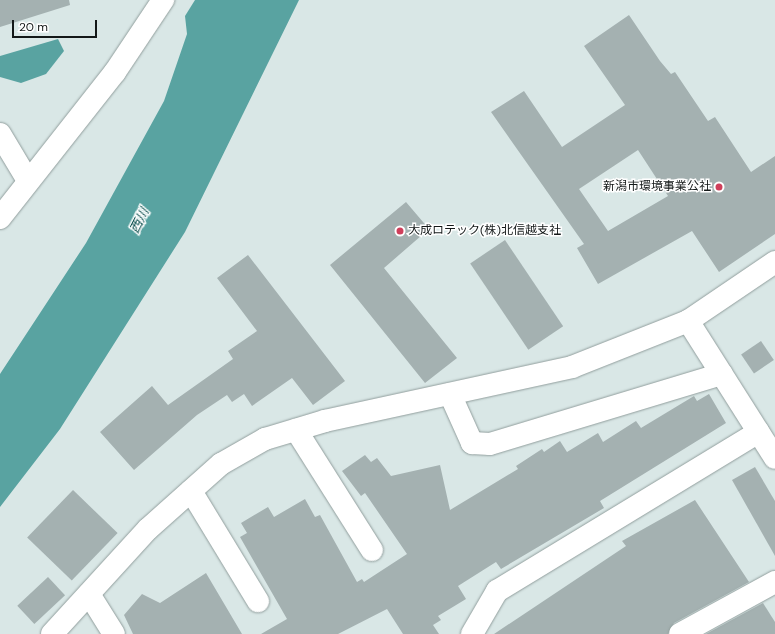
<!DOCTYPE html>
<html>
<head>
<meta charset="utf-8">
<style>
  body { margin:0 }
  #map { position:relative; width:775px; height:634px; overflow:hidden; background:#d9e7e6; font-family:"DM Sans","Noto Sans JP",sans-serif }
  div>[style] { position:absolute }
  .water>* { inset:0; background:#59a3a1 }
  .building>* { inset:0; background:#a4b1b1; transform-origin:0 0 }
  .roads { filter:drop-shadow(0 0 1px #919e9d) drop-shadow(0 0 1px #919e9d) }
  .street>* { height:22px; margin:-11px; padding:0 11px; transform-origin:11px; border-radius:11px; background:#fff }
  .dots>* { width:11px; height:11px; translate:-50% -50%; box-sizing:border-box; border:2px solid #fff; border-radius:50% }
  span { translate:-50% -50%; white-space:nowrap; text-align:center; line-height:1.15; -webkit-text-stroke:3px #fff; paint-order:stroke }
  .poi-label { font-size:12px; color:#131818 }
  .right { translate:-100% -50%; text-align:right }
  .left { translate:0 -50%; text-align:left }
  .water-label { font-size:13px; color:#0b4f4e; font-style:italic }
  .scale { position:absolute; left:12px; top:20px; width:85px; height:18px; box-sizing:border-box; border:2px solid #131818; border-top:0; padding-left:5px; font-size:12px; line-height:14px; white-space:nowrap; color:#131818; -webkit-text-stroke:3px #fff; paint-order:stroke }
</style>
</head>
<body>
<div id="map">
  <div class="water">
    <i style="clip-path:polygon(195px 0,299px 0,185px 232px,60px 429px,0 507px,0 374px,86px 243px,164px 101px,187px 34px,185px 16px)"></i>
    <i style="clip-path:polygon(58px 39px,64px 51px,46px 74px,21px 83px,0 77px,0 56px)"></i>
  </div>
  <div class="building">
    <i style="clip-path:polygon(0 0,69px 0,70px 5px,0 27px)"></i>
    <i style="clip-path:polygon(evenodd,629px 15px,660px 61px,671px 74px,675px 72px,708px 121px,715px 117px,751px 172px,775px 156px,775px 234px,719px 272px,692px 231px,598px 284px,577px 248px,584px 244px,491px 112px,524px 91px,562px 147px,625px 105px,584px 46px,629px 15px,638px 150px,668px 196px,608px 231px,579px 189px,638px 150px)"></i>
    <i style="clip-path:polygon(406px 202px,429px 229px,384px 268px,457px 358px,425px 383px,330px 265px)"></i>
    <i style="left:505px;top:240px;width:104px;height:42px;rotate:56deg"></i>
    <i style="clip-path:polygon(248px 255px,345px 381px,313px 405px,292px 378px,252px 406px,244px 394px,232px 402px,227px 395px,197px 415px,134px 470px,100px 432px,152px 386px,168px 405px,233px 359px,228px 351px,257px 331px,217px 278px)"></i>
    <i style="left:761px;top:341px;width:23px;height:24px;rotate:56deg"></i>
    <i style="clip-path:polygon(709px 394px,726px 423px,600px 501px,604px 508px,501px 569px,496px 562px,458px 586px,466px 599px,438px 616px,441px 620px,433px 625px,439px 634px,403px 634px,387px 609px,338px 634px,261px 634px,287px 619px,240px 537px,247px 533px,241px 523px,268px 507px,274px 517px,305px 499px,315px 517px,320px 515px,357px 582px,362px 579px,364px 582px,407px 554px,365px 493px,361px 496px,342px 471px,365px 455px,371px 462px,377px 458px,391px 476px,440px 465px,450px 510px,518px 469px,516px 466px,542px 449px,544px 452px,560px 441px,567px 452px,598px 433px,603px 442px,636px 421px,641px 428px,694px 396px,697px 401px)"></i>
    <i style="clip-path:polygon(755px 467px,775px 501px,775px 556px,732px 480px)"></i>
    <i style="left:73px;top:490px;width:62px;height:66px;rotate:44deg"></i>
    <i style="clip-path:polygon(695px 500px,749px 582px,674px 623px,668px 634px,494px 634px,626px 546px,622px 541px)"></i>
    <i style="clip-path:polygon(206px 573px,242px 634px,133px 634px,124px 615px,142px 594px,160px 603px)"></i>
    <i style="left:48px;top:577px;width:25px;height:42px;rotate:47deg"></i>
    <i style="clip-path:polygon(763px 603px,775px 622px,775px 634px,706px 634px)"></i>
  </div>
  <div class="roads">
    <div class="street">
      <i style="left:0;top:134px;width:52px;rotate:59deg"></i>
      <i style="left:0;top:218px;width:186px;rotate:-51.8deg"></i>
      <i style="left:115px;top:72px;width:87px;rotate:-56.3deg"></i>
      <i style="left:688px;top:321px;width:162px;rotate:57.6deg"></i>
      <i style="left:450px;top:394px;width:54px;rotate:65.8deg"></i>
      <i style="left:472px;top:443px;width:18px;rotate:3deg"></i>
      <i style="left:490px;top:444px;width:242px;rotate:-16.8deg"></i>
      <i style="left:296px;top:430px;width:142px;rotate:57.7deg"></i>
      <i style="left:191px;top:491px;width:129px;rotate:58.7deg"></i>
      <i style="left:89px;top:594px;width:47px;rotate:58deg"></i>
      <i style="left:52px;top:634px;width:142px;rotate:-47.6deg"></i>
      <i style="left:148px;top:529px;width:98px;rotate:-41.7deg"></i>
      <i style="left:221px;top:464px;width:51px;rotate:-29.6deg"></i>
      <i style="left:265px;top:439px;width:63px;rotate:-16.7deg"></i>
      <i style="left:325px;top:421px;width:253px;rotate:-12.3deg"></i>
      <i style="left:572px;top:367px;width:125px;rotate:-21.6deg"></i>
      <i style="left:688px;top:321px;width:105px;rotate:-34.1deg"></i>
      <i style="left:472px;top:634px;width:50px;rotate:-59.8deg"></i>
      <i style="left:497px;top:591px;width:306px;rotate:-31.3deg"></i>
      <i style="left:680px;top:634px;width:108px;rotate:-28.7deg"></i>
    </div>
  </div>
  <div class="dots">
    <i style="left:719px;top:187px;background:#cf3f5b"></i>
    <i style="left:400px;top:231px;background:#cf3f5b"></i>
  </div>
  <div class="poi-label">
    <span class="right" style="left:711px;top:187px">新潟市環境事業公社</span>
    <span class="left" style="left:408px;top:231px">大成ロテック(株)北信越支社</span>
  </div>
  <div class="water-label">
    <span style="left:140px;top:221px;rotate:-63deg">西川</span>
  </div>
  <div class="scale">20 m</div>
</div>
</body>
</html>
